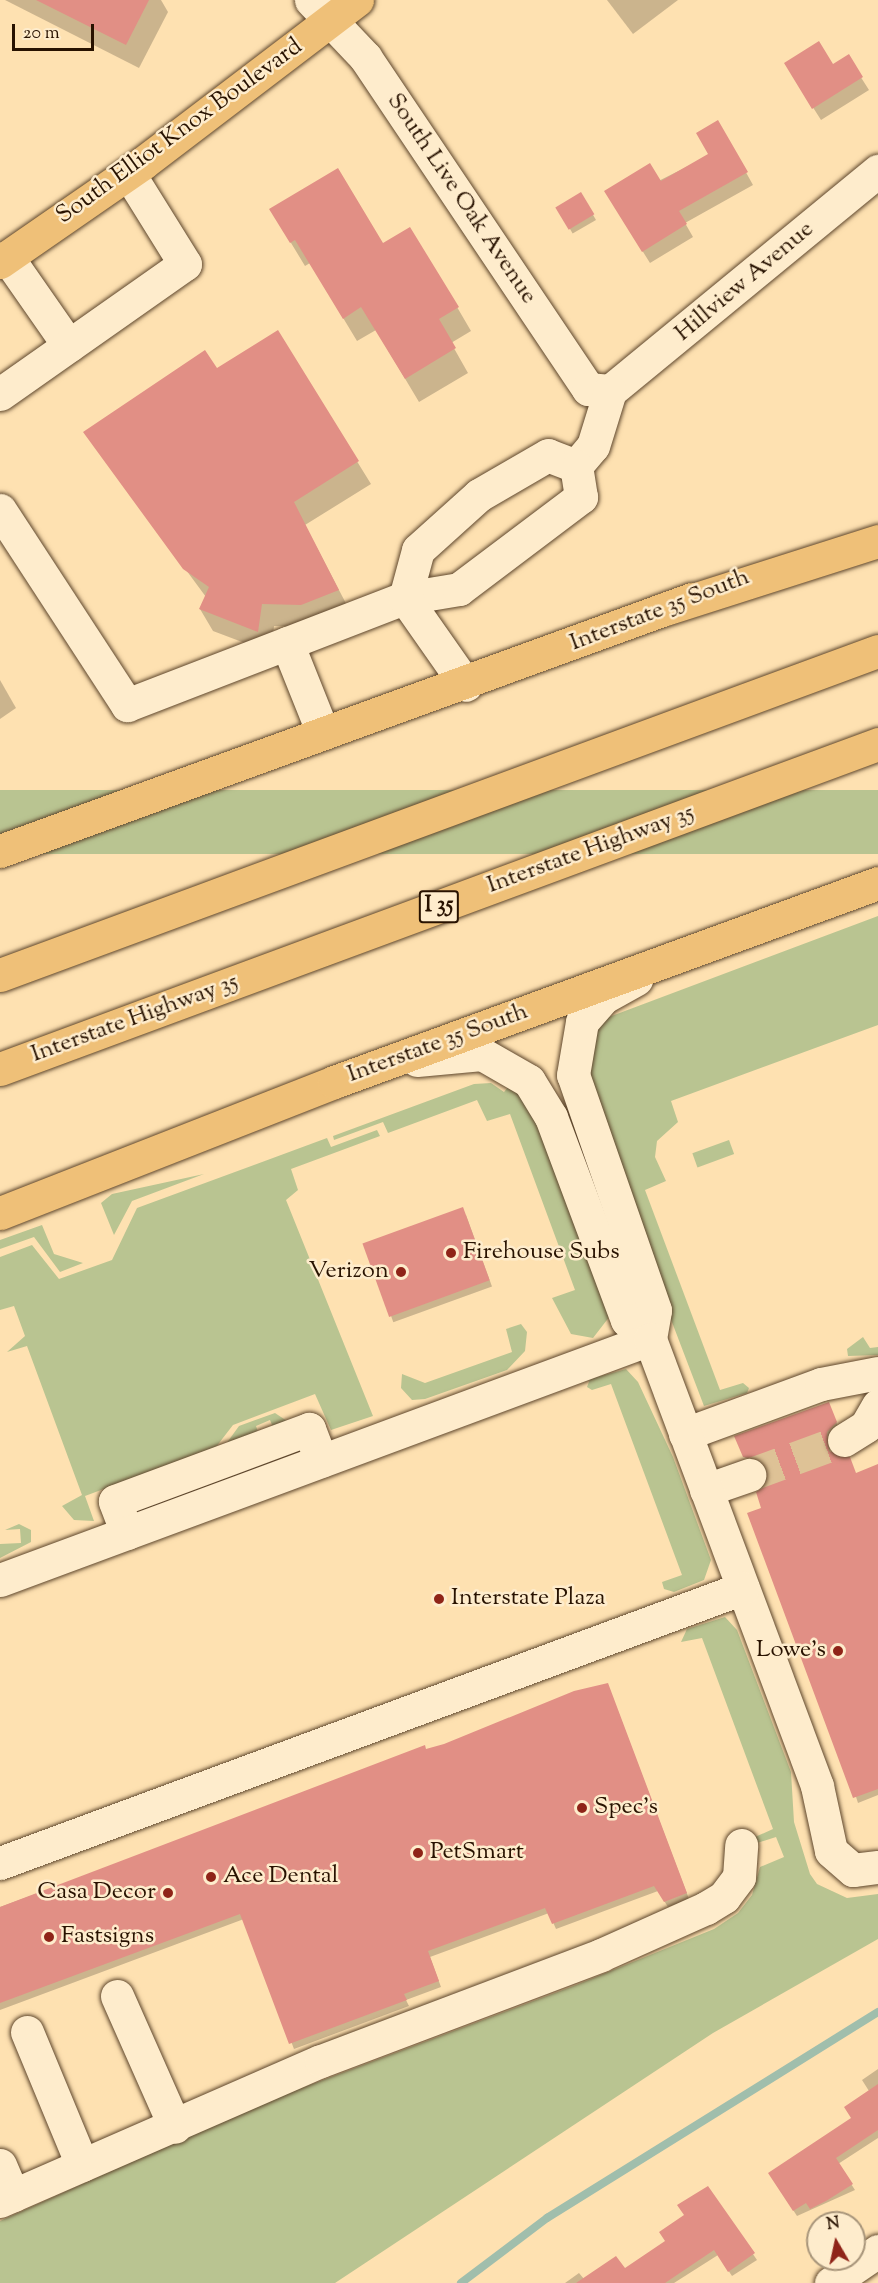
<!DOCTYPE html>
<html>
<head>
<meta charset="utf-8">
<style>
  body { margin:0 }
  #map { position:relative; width:878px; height:2283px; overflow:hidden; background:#fee1b1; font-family:"Sorts Mill Goudy",serif }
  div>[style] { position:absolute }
  .green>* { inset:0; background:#b9c491; transform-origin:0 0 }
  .shadow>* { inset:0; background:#0003; transform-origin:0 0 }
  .stream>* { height:8px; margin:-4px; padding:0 4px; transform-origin:4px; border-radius:4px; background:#a0beac }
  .building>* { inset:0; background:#e18f85; transform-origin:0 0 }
  .minor-tunnel>* { height:33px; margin-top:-16.5px; transform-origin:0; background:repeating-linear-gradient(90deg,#dec296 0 33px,transparent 0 49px) }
  .roads { filter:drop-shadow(0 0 2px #5e462c) drop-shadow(0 0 2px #5e462c) }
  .minor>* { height:33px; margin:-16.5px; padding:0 16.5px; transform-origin:16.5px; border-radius:16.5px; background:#feeccc }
  .major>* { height:33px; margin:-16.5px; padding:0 16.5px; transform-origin:16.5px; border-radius:16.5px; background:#efc078 }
  .highway>* { height:33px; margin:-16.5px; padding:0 16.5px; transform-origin:16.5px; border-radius:16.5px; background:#efc078 }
  .dots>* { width:16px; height:16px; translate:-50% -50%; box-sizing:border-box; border:3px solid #feeccc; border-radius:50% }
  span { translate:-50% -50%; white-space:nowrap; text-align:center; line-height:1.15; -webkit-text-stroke:5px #feeccc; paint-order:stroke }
  .shield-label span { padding:2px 4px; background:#feeccc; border:2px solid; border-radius:4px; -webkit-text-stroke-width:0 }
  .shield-label { font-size:22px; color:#281200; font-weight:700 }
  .street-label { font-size:24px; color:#281200 }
  .poi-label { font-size:24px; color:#281200 }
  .left { translate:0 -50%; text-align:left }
  .right { translate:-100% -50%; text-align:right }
  .north { position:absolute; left:806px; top:2211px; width:60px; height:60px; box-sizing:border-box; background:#feeccc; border:2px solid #a8957a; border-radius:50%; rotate:351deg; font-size:16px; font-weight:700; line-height:24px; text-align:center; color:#281200 }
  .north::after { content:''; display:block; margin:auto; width:21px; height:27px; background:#8f2418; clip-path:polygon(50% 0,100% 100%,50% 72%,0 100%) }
  .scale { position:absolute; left:12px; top:24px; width:82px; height:27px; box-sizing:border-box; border:3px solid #281200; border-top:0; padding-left:8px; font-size:18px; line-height:21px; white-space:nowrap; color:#281200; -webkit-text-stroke:4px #feeccc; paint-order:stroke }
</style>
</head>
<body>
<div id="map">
  <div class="green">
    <i style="left:878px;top:790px;width:64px;height:936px;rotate:90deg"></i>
    <i style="clip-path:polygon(878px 916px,878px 1025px,671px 1101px,678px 1122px,657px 1141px,655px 1157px,666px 1181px,645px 1190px,720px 1390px,743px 1383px,749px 1388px,747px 1393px,704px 1406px,583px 1089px,582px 1051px,601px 1020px)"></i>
    <i style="clip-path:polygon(491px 1083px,504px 1092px,509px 1086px,531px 1105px,610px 1316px,593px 1338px,571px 1334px,552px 1298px,575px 1290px,510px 1114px,487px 1121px,477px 1100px,388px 1133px,383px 1122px,334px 1140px,333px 1136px,474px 1084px)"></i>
    <i style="clip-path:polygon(377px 1130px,380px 1136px,291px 1169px,298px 1190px,286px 1200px,373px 1416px,331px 1430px,315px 1394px,233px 1425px,216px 1447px,85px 1496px,94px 1521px,74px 1520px,62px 1506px,82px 1495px,27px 1346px,7px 1352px,25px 1336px,14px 1306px,0 1310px,0 1257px,32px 1245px,59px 1279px,112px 1260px,137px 1208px,327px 1138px,331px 1147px)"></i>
    <i style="left:729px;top:1140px;width:15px;height:39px;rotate:70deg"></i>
    <i style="clip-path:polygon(204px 1174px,132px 1201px,114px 1235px,101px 1203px,112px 1194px)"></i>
    <i style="clip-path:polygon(42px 1225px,54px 1254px,83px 1263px,60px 1272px,34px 1237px,0 1249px,0 1240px)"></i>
    <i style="clip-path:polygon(521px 1324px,527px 1332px,525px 1351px,507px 1370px,425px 1399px,412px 1400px,401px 1388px,402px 1374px,425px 1383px,512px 1352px,506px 1329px)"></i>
    <i style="clip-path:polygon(863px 1337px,870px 1348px,878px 1347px,878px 1355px,848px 1356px,847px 1349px)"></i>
    <i style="clip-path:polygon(626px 1369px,638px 1382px,673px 1457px,711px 1560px,704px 1580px,674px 1592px,664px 1589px,662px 1582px,682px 1575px,611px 1384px,592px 1390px,587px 1387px,590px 1379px)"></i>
    <i style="clip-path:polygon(275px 1413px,287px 1421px,275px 1432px,270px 1420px,256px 1426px,260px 1438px,226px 1444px,239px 1426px)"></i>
    <i style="clip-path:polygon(19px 1524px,31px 1530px,31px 1542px,0 1558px,0 1544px,21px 1543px,20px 1529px,5px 1530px)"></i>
    <i style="clip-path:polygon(725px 1617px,737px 1630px,791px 1772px,794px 1822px,810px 1874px,817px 1884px,847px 1898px,878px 1894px,878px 1939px,713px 2033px,335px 2283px,0 2283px,0 2221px,267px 2101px,576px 1985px,714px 1929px,738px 1913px,752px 1895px,760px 1867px,784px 1857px,776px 1837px,757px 1843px,755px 1837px,773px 1829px,702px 1638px,681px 1642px,687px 1629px)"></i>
  </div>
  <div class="shadow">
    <i style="clip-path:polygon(5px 0,161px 0,168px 12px,139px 68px)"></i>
    <i style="clip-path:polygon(607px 0,678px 0,633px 34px)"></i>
    <i style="clip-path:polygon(848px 57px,869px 90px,821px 120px,793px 76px,833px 66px)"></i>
    <i style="clip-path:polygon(718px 122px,753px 185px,685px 223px,693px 237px,650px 263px,613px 204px,710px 155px)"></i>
    <i style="left:581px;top:194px;width:30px;height:27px;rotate:60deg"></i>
    <i style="clip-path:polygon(285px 233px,383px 245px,457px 307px,471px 331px,451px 343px,468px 373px,419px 402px,376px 330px,357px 341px,310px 263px,305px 266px)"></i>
    <i style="clip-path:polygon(277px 332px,371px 484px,305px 525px,351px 613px,315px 627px,274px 626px,271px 653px,213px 631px,200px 609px,206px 597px,85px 433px,216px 370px)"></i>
    <i style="clip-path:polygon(0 680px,16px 708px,0 719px)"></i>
    <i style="left:466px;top:1215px;width:76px;height:105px;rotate:70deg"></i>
    <i style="clip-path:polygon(829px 1404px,839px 1429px,830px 1438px,830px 1454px,856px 1474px,878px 1466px,878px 1795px,858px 1803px,763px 1508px,768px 1470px,744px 1457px)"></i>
    <i style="clip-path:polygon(608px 1685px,689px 1899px,668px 1907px,658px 1891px,556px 1929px,549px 1913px,430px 1957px,441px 1987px,406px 2000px,409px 2006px,294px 2049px,244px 1919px,0 2010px,0 1907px)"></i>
    <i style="clip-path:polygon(878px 2069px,878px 2138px,838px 2164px,855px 2190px,797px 2216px,773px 2179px,853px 2119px,869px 2091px,862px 2080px)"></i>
    <i style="clip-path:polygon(708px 2188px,757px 2260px,732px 2276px,718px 2255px,674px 2283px,565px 2283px,579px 2273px,584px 2279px,624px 2270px,667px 2241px)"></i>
  </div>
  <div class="stream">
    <i style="left:461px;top:2283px;width:108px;rotate:-37.1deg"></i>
    <i style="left:547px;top:2218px;width:390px;rotate:-31.9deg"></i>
  </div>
  <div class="building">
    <i style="clip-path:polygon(36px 0,149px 0,126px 45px)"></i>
    <i style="clip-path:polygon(819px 41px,833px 64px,849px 54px,863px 77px,812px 109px,784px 63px)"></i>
    <i style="clip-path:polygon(718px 120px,748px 172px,679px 211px,687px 224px,642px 252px,604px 191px,650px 163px,661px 181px,708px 154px,696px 133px)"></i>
    <i style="clip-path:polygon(338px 168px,383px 243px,410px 227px,459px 307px,439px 319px,456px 348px,405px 379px,361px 307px,343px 319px,295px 240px,290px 243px,269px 209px)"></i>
    <i style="left:581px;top:192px;width:26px;height:30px;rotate:59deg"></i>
    <i style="clip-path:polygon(278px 330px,359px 461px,294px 502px,339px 590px,301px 605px,262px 604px,258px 632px,199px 609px,209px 587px,183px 569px,83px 432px,205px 350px,217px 368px)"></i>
    <i style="left:463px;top:1207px;width:78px;height:107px;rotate:70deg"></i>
    <i style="clip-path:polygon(829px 1402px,837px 1422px,827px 1432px,829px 1451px,850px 1457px,856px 1473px,878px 1464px,878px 1789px,853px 1798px,747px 1513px,761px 1508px,756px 1492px,764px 1487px,767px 1469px,761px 1460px,743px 1457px,734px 1436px)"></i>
    <i style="clip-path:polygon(608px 1683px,687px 1893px,664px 1902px,654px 1886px,552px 1924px,545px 1908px,428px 1951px,439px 1981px,404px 1994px,407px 2000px,289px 2044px,240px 1914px,0 2003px,0 1907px,425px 1745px,426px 1749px,444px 1744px,574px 1691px)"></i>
    <i style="clip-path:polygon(878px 2084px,878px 2130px,836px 2158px,853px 2184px,826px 2201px,810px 2209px,806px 2203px,793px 2211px,768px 2173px,851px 2118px,844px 2107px)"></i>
    <i style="clip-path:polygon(708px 2186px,755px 2253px,728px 2272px,714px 2250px,665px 2283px,576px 2283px,616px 2256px,625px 2268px,665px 2241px,659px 2232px,684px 2215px,677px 2205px)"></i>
  </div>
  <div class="minor-tunnel">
    <i style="left:749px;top:1475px;width:101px;rotate:-20.2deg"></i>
  </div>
  <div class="roads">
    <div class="minor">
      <i style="left:311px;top:0;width:79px;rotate:46.5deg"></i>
      <i style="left:365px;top:57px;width:400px;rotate:56.1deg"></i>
      <i style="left:588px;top:389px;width:22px;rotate:5deg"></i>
      <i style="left:7px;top:257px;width:108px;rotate:55.1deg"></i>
      <i style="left:610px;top:391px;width:347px;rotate:-39.4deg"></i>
      <i style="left:0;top:394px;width:226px;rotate:-35.1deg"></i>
      <i style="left:185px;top:264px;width:106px;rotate:-121.9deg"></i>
      <i style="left:576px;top:466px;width:26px;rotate:-50deg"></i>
      <i style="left:593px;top:446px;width:58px;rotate:-72.8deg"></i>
      <i style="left:0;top:510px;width:233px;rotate:56.9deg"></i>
      <i style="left:127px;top:705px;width:298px;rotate:-21.1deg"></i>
      <i style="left:405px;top:598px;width:55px;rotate:-9.5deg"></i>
      <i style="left:459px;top:589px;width:153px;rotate:-37deg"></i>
      <i style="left:581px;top:497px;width:31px;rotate:-99deg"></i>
      <i style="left:576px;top:466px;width:30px;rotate:-159deg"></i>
      <i style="left:548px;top:455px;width:80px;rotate:149.9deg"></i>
      <i style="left:479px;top:495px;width:82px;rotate:138deg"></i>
      <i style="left:418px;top:550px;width:50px;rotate:105.2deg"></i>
      <i style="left:405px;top:598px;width:106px;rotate:55deg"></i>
      <i style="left:287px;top:643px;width:97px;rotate:68.2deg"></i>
      <i style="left:417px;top:1060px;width:65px;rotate:-5.3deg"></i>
      <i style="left:482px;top:1054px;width:54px;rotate:29.9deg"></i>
      <i style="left:529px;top:1081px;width:42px;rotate:58.6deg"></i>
      <i style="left:551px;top:1117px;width:217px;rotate:69.5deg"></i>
      <i style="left:627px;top:1320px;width:30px;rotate:40deg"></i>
      <i style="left:650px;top:1339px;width:29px;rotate:-80deg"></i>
      <i style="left:655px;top:1310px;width:249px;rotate:-109.2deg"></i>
      <i style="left:573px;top:1075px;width:54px;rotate:-80.4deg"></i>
      <i style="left:582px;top:1022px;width:33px;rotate:-49deg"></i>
      <i style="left:604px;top:997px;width:37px;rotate:-29deg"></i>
      <i style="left:685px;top:1434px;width:145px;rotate:-20.2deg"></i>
      <i style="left:821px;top:1384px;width:58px;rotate:-10.9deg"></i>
      <i style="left:844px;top:1440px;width:26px;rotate:-32deg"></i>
      <i style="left:866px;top:1426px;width:24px;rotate:-60deg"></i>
      <i style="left:706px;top:1490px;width:46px;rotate:-19.2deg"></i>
      <i style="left:127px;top:1533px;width:34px;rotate:-111deg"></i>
      <i style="left:115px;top:1501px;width:207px;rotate:-20.4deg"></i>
      <i style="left:309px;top:1429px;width:34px;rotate:69deg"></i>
      <i style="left:0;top:1580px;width:693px;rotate:-20.34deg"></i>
      <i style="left:650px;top:1339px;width:477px;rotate:69.5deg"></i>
      <i style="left:817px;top:1786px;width:66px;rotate:77.8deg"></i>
      <i style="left:831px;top:1851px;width:29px;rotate:41deg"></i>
      <i style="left:853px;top:1870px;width:25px;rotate:-7deg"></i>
      <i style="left:0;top:1863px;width:792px;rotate:-20.31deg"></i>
      <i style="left:117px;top:1996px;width:143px;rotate:66.1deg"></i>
      <i style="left:27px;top:2032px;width:144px;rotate:67.5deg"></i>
      <i style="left:0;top:2165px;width:33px;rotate:67deg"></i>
      <i style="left:0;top:2201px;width:350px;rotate:-23.6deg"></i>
      <i style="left:321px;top:2061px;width:299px;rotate:-20.7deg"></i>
      <i style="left:601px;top:1955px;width:115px;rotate:-24.1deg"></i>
      <i style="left:706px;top:1908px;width:21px;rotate:-31deg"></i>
      <i style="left:724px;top:1897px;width:25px;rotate:-53deg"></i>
      <i style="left:739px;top:1877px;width:32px;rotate:-86deg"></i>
      <i style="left:831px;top:2283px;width:57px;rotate:-34.2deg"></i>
    </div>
    <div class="major">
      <i style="left:0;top:262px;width:174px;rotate:-34.7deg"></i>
      <i style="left:143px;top:163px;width:269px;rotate:-37.3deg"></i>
      <i style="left:0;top:851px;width:736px;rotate:-20.01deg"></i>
      <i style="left:0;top:1213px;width:359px;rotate:-21.4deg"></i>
      <i style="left:334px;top:1082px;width:579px;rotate:-20.09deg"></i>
    </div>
    <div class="highway">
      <i style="left:665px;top:609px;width:224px;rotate:-17.7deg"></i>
      <i style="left:0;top:975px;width:936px;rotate:-20.26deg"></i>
      <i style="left:0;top:1069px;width:936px;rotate:-20.31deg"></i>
    </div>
  </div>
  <div class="dots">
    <i style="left:451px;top:1253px;background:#8f2418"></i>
    <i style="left:401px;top:1272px;background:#8f2418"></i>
    <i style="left:439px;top:1599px;background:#8f2418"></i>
    <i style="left:838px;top:1651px;background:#8f2418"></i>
    <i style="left:582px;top:1808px;background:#8f2418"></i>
    <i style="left:418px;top:1853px;background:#8f2418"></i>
    <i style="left:211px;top:1877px;background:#8f2418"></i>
    <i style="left:168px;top:1893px;background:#8f2418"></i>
    <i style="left:49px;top:1937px;background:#8f2418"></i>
  </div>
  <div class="shield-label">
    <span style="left:439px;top:907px">I 35</span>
  </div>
  <div class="street-label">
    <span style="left:180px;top:132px;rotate:-36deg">South Elliot Knox Boulevard</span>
    <span style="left:461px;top:199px;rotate:56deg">South Live Oak Avenue</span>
    <span style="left:745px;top:282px;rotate:-40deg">Hillview Avenue</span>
    <span style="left:660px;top:611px;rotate:-21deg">Interstate 35 South</span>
    <span style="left:591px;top:850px;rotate:-20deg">Interstate Highway 35</span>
    <span style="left:135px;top:1019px;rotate:-20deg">Interstate Highway 35</span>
    <span style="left:438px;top:1044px;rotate:-20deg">Interstate 35 South</span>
  </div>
  <div class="poi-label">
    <span class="left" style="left:463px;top:1253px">Firehouse Subs</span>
    <span class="right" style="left:389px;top:1272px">Verizon</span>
    <span class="left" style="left:451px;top:1599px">Interstate Plaza</span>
    <span class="right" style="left:826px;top:1651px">Lowe's</span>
    <span class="left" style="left:594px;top:1808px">Spec's</span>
    <span class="left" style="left:430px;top:1853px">PetSmart</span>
    <span class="left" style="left:223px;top:1877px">Ace Dental</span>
    <span class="right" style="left:156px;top:1893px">Casa Decor</span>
    <span class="left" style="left:61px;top:1937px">Fastsigns</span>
  </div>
  <div class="north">N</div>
  <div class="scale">20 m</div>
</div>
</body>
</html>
